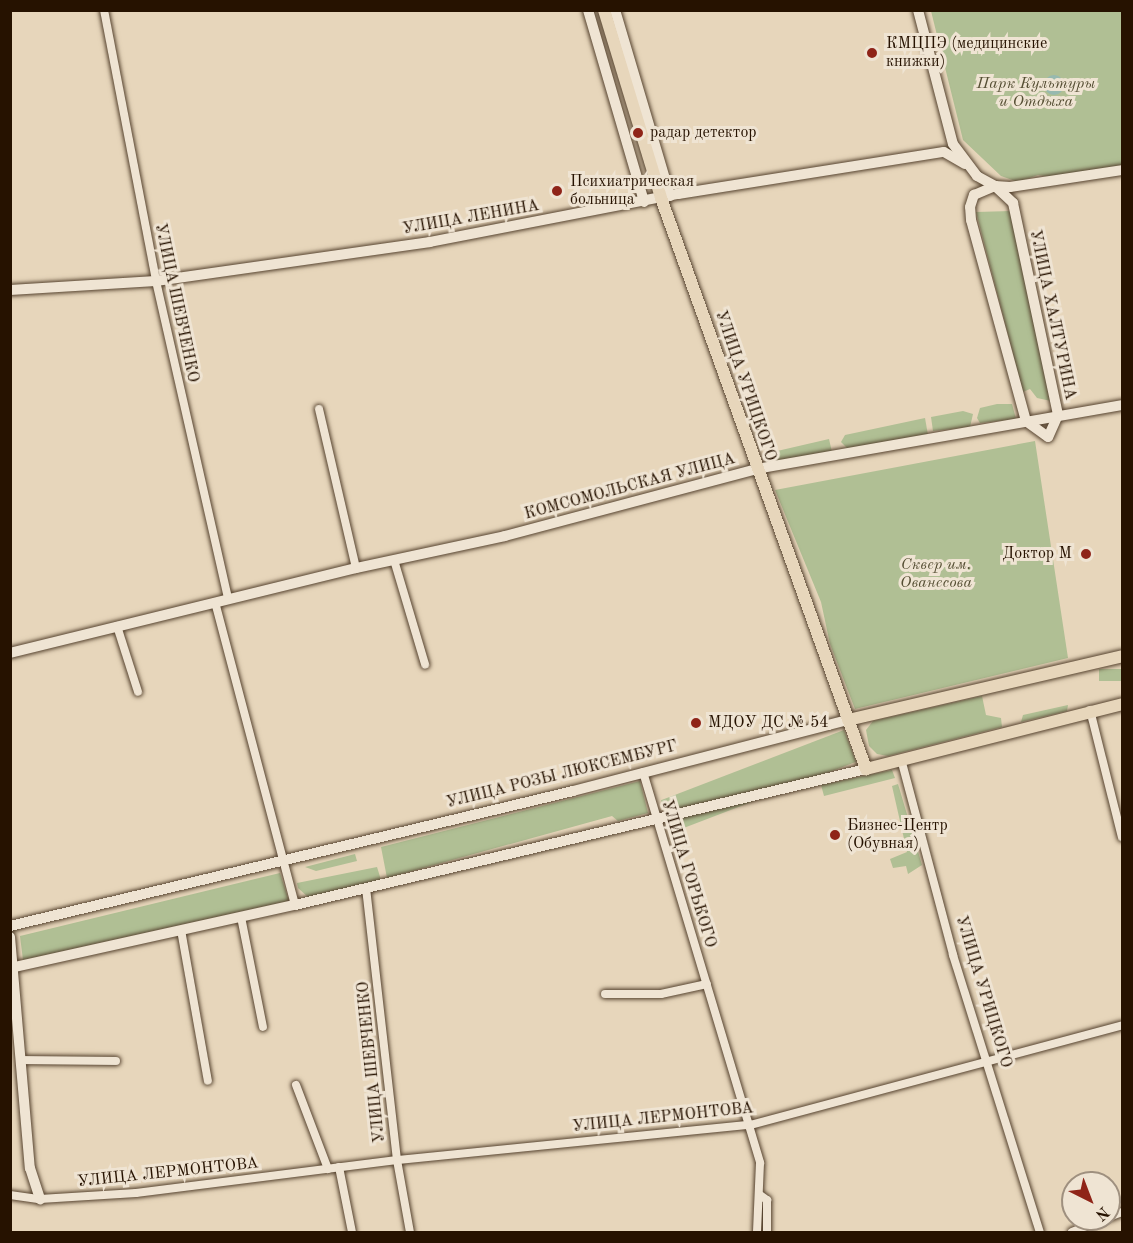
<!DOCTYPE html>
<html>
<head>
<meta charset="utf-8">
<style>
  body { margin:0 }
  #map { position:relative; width:1133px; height:1243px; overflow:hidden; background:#e7d6bb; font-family:"Old Standard TT",serif }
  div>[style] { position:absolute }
  .green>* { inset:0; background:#b0bf94; transform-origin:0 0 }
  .water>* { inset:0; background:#97b9af }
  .round { border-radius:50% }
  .roads { filter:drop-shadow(0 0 2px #56432f) drop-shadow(0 0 2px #56432f) }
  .street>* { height:8px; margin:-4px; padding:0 4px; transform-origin:4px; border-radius:4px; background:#efe4d3 }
  .secondary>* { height:10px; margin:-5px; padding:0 5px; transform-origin:5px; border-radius:5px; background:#efe4d3 }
  .primary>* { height:12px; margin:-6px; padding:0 6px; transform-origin:6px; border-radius:6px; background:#e7d6bb }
  .dots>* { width:16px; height:16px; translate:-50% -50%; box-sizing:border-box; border:3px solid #efe4d3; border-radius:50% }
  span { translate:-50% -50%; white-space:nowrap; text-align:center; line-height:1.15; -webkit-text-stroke:6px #efe4d3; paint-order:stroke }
  .poi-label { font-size:16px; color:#261200 }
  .left { translate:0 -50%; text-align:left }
  .right { translate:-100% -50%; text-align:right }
  .park-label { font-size:16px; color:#564f34; font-style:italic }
  .street-label { font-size:16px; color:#261200 }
  .frame { position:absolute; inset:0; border:12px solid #261200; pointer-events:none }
  .north { position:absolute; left:1061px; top:1171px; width:60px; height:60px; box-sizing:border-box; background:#efe4d3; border:2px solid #9f907f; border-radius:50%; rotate:138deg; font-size:16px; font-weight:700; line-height:24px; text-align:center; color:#261200 }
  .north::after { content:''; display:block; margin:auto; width:21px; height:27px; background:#8f2418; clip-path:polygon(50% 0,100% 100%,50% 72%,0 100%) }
</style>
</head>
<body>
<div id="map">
  <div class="green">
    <i style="clip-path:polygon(931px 11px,1122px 11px,1122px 166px,1051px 177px,1038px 175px,1018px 182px,1001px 176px,963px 140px)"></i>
    <i style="clip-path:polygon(1011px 211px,1051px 401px,1037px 398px,1030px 389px,1023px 392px,976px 212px)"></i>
    <i style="clip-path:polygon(997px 404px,1012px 404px,1016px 419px,980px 423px,977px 418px,980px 408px)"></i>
    <i style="clip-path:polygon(963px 411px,973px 414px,970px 427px,933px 431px,931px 417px)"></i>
    <i style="clip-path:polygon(925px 418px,928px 435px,848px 449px,841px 442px,845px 435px)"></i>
    <i style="left:829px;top:439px;width:13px;height:61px;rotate:77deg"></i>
    <i style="clip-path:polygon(1035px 441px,1068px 658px,855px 709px,830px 644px,821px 602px,775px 490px)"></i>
    <i style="left:1122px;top:669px;width:12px;height:23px;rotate:90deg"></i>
    <i style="clip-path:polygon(982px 696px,986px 715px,1001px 718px,1002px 727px,888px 756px,877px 754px,869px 746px,866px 730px,873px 721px)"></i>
    <i style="clip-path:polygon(1068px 705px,1067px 711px,1021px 722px,1023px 715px)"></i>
    <i style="left:844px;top:730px;width:34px;height:196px;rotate:69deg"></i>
    <i style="clip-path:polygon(892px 770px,895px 778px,824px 796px,821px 785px)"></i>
    <i style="clip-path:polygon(640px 781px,648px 813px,618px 821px,612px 816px,387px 878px,381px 847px)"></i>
    <i style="clip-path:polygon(898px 784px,922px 865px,908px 874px,906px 866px,893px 868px,890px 859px,907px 852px,892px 786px)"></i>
    <i style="clip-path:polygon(355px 854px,357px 861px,316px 871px,305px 867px)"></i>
    <i style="clip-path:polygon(377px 867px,381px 880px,309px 898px,298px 888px,297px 883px)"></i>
    <i style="clip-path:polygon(280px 873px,289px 901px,23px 960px,20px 936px)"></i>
  </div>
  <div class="water">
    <i class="round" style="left:1044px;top:75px;width:20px;height:20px"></i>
  </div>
  <div class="roads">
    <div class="street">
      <i style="left:104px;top:10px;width:276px;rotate:79.1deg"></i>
      <i style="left:156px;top:281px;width:326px;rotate:77.2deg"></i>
      <i style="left:319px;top:409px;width:163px;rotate:76.9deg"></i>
      <i style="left:394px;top:560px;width:109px;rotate:73.4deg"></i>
      <i style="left:215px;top:602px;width:313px;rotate:75.2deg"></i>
      <i style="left:117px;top:626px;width:69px;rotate:72.3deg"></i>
      <i style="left:1090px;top:710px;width:131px;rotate:75.9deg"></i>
      <i style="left:901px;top:759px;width:203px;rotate:75.1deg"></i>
      <i style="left:953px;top:955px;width:290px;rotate:72.6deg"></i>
      <i style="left:643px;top:772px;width:408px;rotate:73.3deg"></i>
      <i style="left:760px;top:1163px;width:69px;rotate:92.5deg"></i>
      <i style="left:366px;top:888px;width:274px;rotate:83.5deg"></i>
      <i style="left:397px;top:1160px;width:73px;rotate:79.8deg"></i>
      <i style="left:241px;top:917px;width:112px;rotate:78.7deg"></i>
      <i style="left:181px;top:930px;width:153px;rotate:79.9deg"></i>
      <i style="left:605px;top:994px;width:56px"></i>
      <i style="left:661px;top:994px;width:47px;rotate:-12.3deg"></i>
      <i style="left:21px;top:1060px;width:95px;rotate:0.6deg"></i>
      <i style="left:296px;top:1085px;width:90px;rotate:69.1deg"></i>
      <i style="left:339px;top:1167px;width:66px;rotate:78.7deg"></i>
      <i style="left:10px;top:1195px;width:30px;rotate:8deg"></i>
      <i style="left:40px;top:1199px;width:96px;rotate:-3.6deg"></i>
      <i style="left:136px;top:1193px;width:263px;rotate:-7.2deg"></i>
      <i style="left:397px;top:1160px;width:355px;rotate:-5.7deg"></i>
      <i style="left:750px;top:1125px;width:385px;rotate:-15deg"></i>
      <i style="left:760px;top:1195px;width:9px;rotate:36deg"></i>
      <i style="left:767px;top:1200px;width:32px;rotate:90deg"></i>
      <i style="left:1109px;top:1217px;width:14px;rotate:-21deg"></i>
      <i style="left:1072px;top:1232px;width:35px;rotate:-22deg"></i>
    </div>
    <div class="secondary">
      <i style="left:588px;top:10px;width:200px;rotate:73.7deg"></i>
      <i style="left:615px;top:10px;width:194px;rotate:73.5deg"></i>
      <i style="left:918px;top:10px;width:138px;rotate:75.4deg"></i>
      <i style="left:953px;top:144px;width:40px;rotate:53deg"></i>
      <i style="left:977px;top:176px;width:21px;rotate:29deg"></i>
      <i style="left:995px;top:186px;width:15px;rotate:4deg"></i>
      <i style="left:1010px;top:187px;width:113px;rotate:-8.6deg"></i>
      <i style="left:995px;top:186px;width:25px;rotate:43deg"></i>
      <i style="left:1013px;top:203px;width:217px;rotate:78deg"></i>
      <i style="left:1058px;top:415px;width:24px;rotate:114deg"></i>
      <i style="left:1048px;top:437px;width:27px;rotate:-144deg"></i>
      <i style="left:1026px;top:421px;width:208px;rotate:-105.3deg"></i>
      <i style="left:971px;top:220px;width:13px;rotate:-94deg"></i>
      <i style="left:970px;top:207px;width:13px;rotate:-72deg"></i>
      <i style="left:974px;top:195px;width:23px;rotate:-23deg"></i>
      <i style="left:10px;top:290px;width:146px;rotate:-3.5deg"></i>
      <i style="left:156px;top:281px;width:277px;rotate:-8.1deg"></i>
      <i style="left:430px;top:242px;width:253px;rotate:-11deg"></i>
      <i style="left:678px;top:194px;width:269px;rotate:-9deg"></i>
      <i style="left:944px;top:152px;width:24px;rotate:30deg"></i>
      <i style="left:10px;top:653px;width:356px;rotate:-13.8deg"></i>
      <i style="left:356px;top:568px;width:152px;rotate:-12.1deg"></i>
      <i style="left:505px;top:536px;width:260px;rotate:-14.9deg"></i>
      <i style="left:756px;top:469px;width:372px;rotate:-9.9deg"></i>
      <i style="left:10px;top:926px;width:579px;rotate:-13.48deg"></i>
      <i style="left:573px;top:791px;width:284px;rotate:-14.5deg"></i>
      <i style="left:10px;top:937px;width:232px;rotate:85.1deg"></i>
      <i style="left:30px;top:1168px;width:33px;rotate:72deg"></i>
      <i style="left:10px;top:968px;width:292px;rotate:-12.5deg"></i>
      <i style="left:295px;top:905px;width:587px;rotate:-13.4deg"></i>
    </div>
    <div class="primary">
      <i style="left:604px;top:10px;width:196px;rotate:73.1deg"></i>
      <i style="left:661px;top:198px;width:607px;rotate:70.25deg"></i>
      <i style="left:866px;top:769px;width:264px;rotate:-14.2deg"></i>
      <i style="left:848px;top:720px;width:281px;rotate:-13.1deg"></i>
    </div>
  </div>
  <div class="dots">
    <i style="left:872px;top:53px;background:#8f2418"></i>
    <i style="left:638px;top:133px;background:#8f2418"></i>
    <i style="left:557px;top:191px;background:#8f2418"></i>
    <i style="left:1086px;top:554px;background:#8f2418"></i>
    <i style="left:696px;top:723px;background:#8f2418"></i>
    <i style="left:835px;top:835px;background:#8f2418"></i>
  </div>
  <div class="poi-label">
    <span class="left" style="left:886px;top:53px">КМЦПЭ (медицинские<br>книжки)</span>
    <span class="left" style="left:650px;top:133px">радар детектор</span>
    <span class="left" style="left:570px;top:191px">Психиатрическая<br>больница</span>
    <span class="right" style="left:1072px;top:554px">Доктор М</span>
    <span class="left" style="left:708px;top:723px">МДОУ ДС № 54</span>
    <span class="left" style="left:847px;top:835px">Бизнес-Центр<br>(Обувная)</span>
  </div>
  <div class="park-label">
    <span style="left:1036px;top:93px">Парк Культуры<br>и Отдыха</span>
    <span style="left:936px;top:574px">Сквер им.<br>Ованесова</span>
  </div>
  <div class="street-label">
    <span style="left:471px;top:218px;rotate:-10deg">УЛИЦА ЛЕНИНА</span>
    <span style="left:176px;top:303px;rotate:78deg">УЛИЦА ШЕВЧЕНКО</span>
    <span style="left:1052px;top:315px;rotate:78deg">УЛИЦА ХАЛТУРИНА</span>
    <span style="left:745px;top:386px;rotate:71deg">УЛИЦА УРИЦКОГО</span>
    <span style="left:630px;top:487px;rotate:-15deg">КОМСОМОЛЬСКАЯ УЛИЦА</span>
    <span style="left:562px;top:775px;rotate:-14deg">УЛИЦА РОЗЫ ЛЮКСЕМБУРГ</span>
    <span style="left:688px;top:874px;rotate:73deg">УЛИЦА ГОРЬКОГО</span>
    <span style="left:983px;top:992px;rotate:73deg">УЛИЦА УРИЦКОГО</span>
    <span style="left:372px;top:1062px;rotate:-96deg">УЛИЦА ШЕВЧЕНКО</span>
    <span style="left:663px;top:1118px;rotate:-6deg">УЛИЦА ЛЕРМОНТОВА</span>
    <span style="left:168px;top:1173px;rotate:-6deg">УЛИЦА ЛЕРМОНТОВА</span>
  </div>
  <div class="frame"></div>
  <div class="north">N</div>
</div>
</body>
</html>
